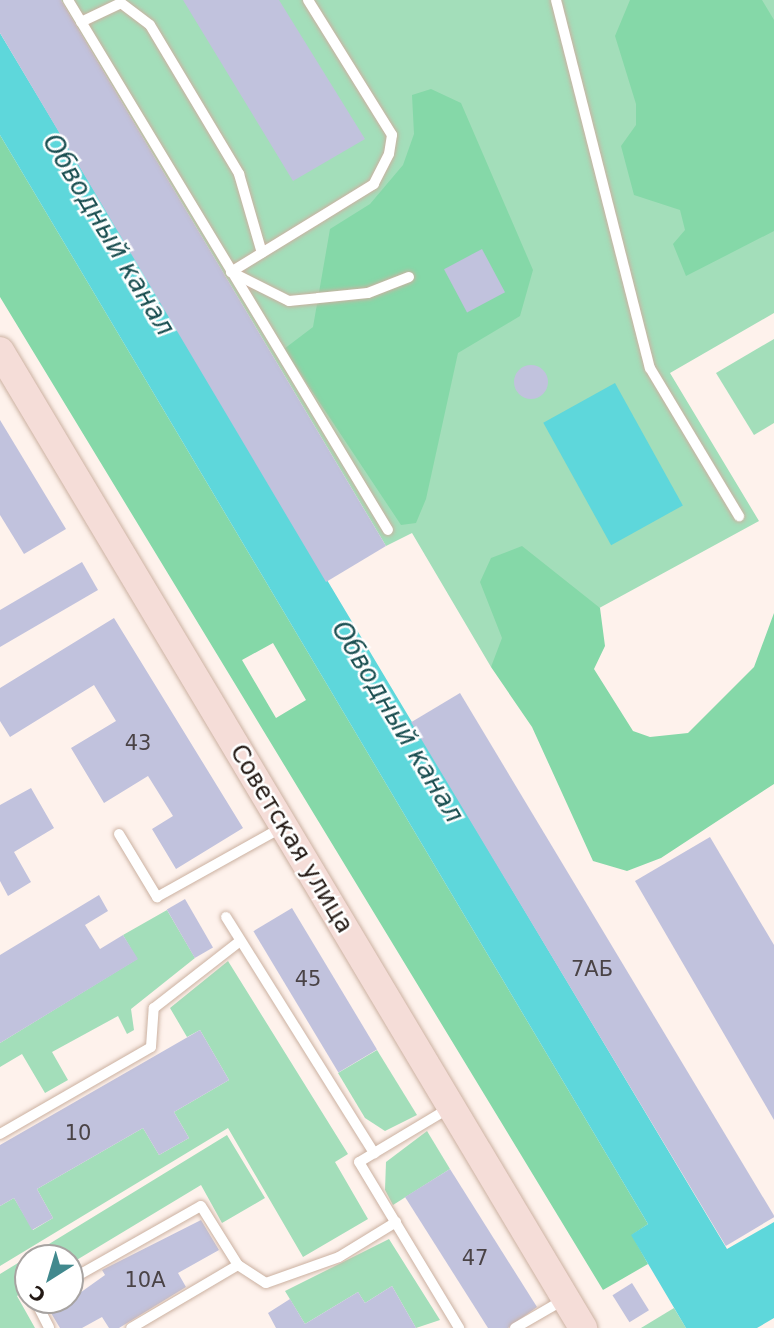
<!DOCTYPE html>
<html>
<head>
<meta charset="utf-8">
<style>
  body { margin:0 }
  #map { position:relative; width:774px; height:1328px; overflow:hidden; background:#fef2ec; font-family:"DejaVu Sans",sans-serif }
  div>[style] { position:absolute }
  .green>* { inset:0; background:#a3deba }
  .forest>* { inset:0; background:#85d8a8 }
  .water>* { inset:0; background:#5ed7db; transform-origin:0 0 }
  .building>* { inset:0; background:#c1c2dd; transform-origin:0 0 }
  .round { border-radius:50% }
  .roads { filter:drop-shadow(0 0 2px #cbb1a1) drop-shadow(0 0 2px #cbb1a1) }
  .lane>* { height:10px; margin:-5px; padding:0 5px; transform-origin:5px; border-radius:5px; background:#fff }
  .secondary>* { height:28px; margin:-14px; padding:0 14px; transform-origin:14px; border-radius:14px; background:#f5ddd8 }
  span { translate:-50% -50%; white-space:nowrap; text-align:center; line-height:1.15; -webkit-text-stroke:5px #fff; paint-order:stroke }
  .number-label { font-size:21px; color:#4a4346 }
  .number-label span { -webkit-text-stroke-width:0 }
  .street-label { font-size:24px; color:#231914 }
  .water-label { font-size:26px; color:#1a4f51; font-style:italic }
  .north { position:absolute; left:14px; top:1244px; width:70px; height:70px; box-sizing:border-box; background:#fff; border:2px solid #a7a3a1; border-radius:50%; rotate:217deg; font-size:19px; font-weight:700; line-height:28px; text-align:center; color:#231914 }
  .north::after { content:''; display:block; margin:auto; width:24px; height:32px; background:#41898e; clip-path:polygon(50% 0,100% 100%,50% 72%,0 100%) }
</style>
</head>
<body>
<div id="map">
  <div class="green">
    <i style="clip-path:polygon(61px 0,774px 0,774px 313px,670px 373px,759px 521px,491px 667px,412px 533px,386px 546px)"></i>
    <i style="clip-path:polygon(774px 339px,774px 423px,754px 435px,716px 373px)"></i>
    <i style="clip-path:polygon(167px 910px,195px 958px,131px 1009px,134px 1030px,127px 1034px,118px 1016px,52px 1052px,68px 1080px,45px 1093px,22px 1054px,0 1067px,0 1043px,137px 959px,123px 935px)"></i>
    <i style="clip-path:polygon(228px 961px,348px 1154px,335px 1162px,368px 1219px,303px 1257px,228px 1128px,0 1266px,0 1206px,14px 1198px,33px 1230px,53px 1218px,37px 1189px,143px 1128px,159px 1155px,189px 1138px,174px 1112px,229px 1080px,200px 1030px,187px 1037px,170px 1008px)"></i>
    <i style="clip-path:polygon(377px 1050px,417px 1115px,385px 1131px,365px 1118px,338px 1073px)"></i>
    <i style="clip-path:polygon(427px 1131px,450px 1169px,393px 1205px,385px 1190px,386px 1162px)"></i>
    <i style="clip-path:polygon(227px 1135px,265px 1198px,222px 1223px,201px 1185px,70px 1264px,70px 1258px,28px 1258px,28px 1289px,17px 1296px,35px 1328px,0 1328px,0 1274px)"></i>
    <i style="clip-path:polygon(389px 1239px,440px 1320px,416px 1328px,392px 1286px,365px 1303px,358px 1292px,305px 1324px,285px 1291px)"></i>
    <i style="clip-path:polygon(674px 1308px,686px 1328px,641px 1328px)"></i>
  </div>
  <div class="forest">
    <i style="clip-path:polygon(630px 0,762px 0,774px 20px,774px 231px,686px 276px,673px 244px,685px 230px,680px 210px,634px 195px,621px 146px,636px 125px,636px 104px,615px 36px)"></i>
    <i style="clip-path:polygon(431px 89px,461px 103px,533px 270px,520px 316px,458px 353px,426px 499px,416px 523px,401px 525px,284px 349px,313px 327px,330px 229px,370px 204px,403px 165px,414px 134px,412px 95px)"></i>
    <i style="clip-path:polygon(evenodd,0 135px,648px 1224px,632px 1235px,648px 1264px,603px 1290px,0 297px,0 135px,273px 643px,306px 700px,276px 718px,242px 660px,273px 643px)"></i>
    <i style="clip-path:polygon(522px 546px,600px 608px,605px 646px,594px 669px,633px 731px,650px 737px,688px 733px,754px 667px,774px 613px,774px 784px,661px 858px,627px 871px,593px 861px,532px 727px,491px 667px,502px 638px,480px 582px,491px 558px)"></i>
  </div>
  <div class="water">
    <i style="clip-path:polygon(0 33px,727px 1249px,774px 1222px,774px 1318px,757px 1328px,686px 1328px,631px 1235px,648px 1224px,0 135px)"></i>
    <i style="left:615px;top:383px;width:140px;height:82px;rotate:61deg"></i>
  </div>
  <div class="building">
    <i style="clip-path:polygon(0 0,61px 0,386px 546px,326px 582px,0 33px)"></i>
    <i style="clip-path:polygon(183px 0,279px 0,365px 139px,293px 181px)"></i>
    <i style="left:482px;top:249px;width:49px;height:43px;rotate:62deg"></i>
    <i class="round" style="left:514px;top:365px;width:34px;height:34px"></i>
    <i style="clip-path:polygon(0 420px,66px 529px,24px 554px,0 515px)"></i>
    <i style="clip-path:polygon(82px 562px,98px 590px,0 647px,0 610px)"></i>
    <i style="clip-path:polygon(114px 618px,243px 828px,176px 869px,152px 829px,173px 816px,148px 776px,104px 803px,71px 748px,116px 721px,94px 685px,10px 737px,0 721px,0 688px)"></i>
    <i style="left:460px;top:693px;width:611px;height:57px;rotate:59deg"></i>
    <i style="clip-path:polygon(31px 788px,54px 828px,14px 852px,31px 882px,8px 896px,0 881px,0 805px)"></i>
    <i style="clip-path:polygon(710px 837px,774px 945px,774px 1120px,635px 881px)"></i>
    <i style="clip-path:polygon(99px 895px,108px 911px,85px 925px,100px 949px,123px 935px,138px 959px,0 1043px,0 955px)"></i>
    <i style="left:185px;top:899px;width:56px;height:21px;rotate:60deg"></i>
    <i style="left:292px;top:908px;width:165px;height:45px;rotate:59deg"></i>
    <i style="clip-path:polygon(200px 1030px,229px 1080px,174px 1112px,189px 1138px,159px 1155px,143px 1128px,37px 1189px,53px 1218px,32px 1230px,14px 1198px,0 1206px,0 1145px)"></i>
    <i style="clip-path:polygon(450px 1169px,537px 1307px,508px 1328px,488px 1328px,405px 1197px)"></i>
    <i style="clip-path:polygon(201px 1220px,219px 1250px,178px 1273px,186px 1287px,119px 1328px,109px 1328px,102px 1317px,82px 1328px,60px 1328px,48px 1308px,70px 1300px,105px 1275px,102px 1270px)"></i>
    <i style="left:632px;top:1283px;width:32px;height:23px;rotate:58deg"></i>
    <i style="clip-path:polygon(392px 1286px,416px 1328px,276px 1328px,268px 1313px,290px 1299px,305px 1324px,358px 1292px,365px 1303px)"></i>
  </div>
  <div class="roads">
    <div class="lane">
      <i style="left:68px;top:0;width:619px;rotate:58.88deg"></i>
      <i style="left:308px;top:0;width:159px;rotate:58.1deg"></i>
      <i style="left:392px;top:135px;width:19px;rotate:99deg"></i>
      <i style="left:389px;top:154px;width:34px;rotate:117deg"></i>
      <i style="left:374px;top:184px;width:168px;rotate:148.4deg"></i>
      <i style="left:231px;top:272px;width:65px;rotate:26.6deg"></i>
      <i style="left:289px;top:301px;width:79px;rotate:-5.8deg"></i>
      <i style="left:368px;top:293px;width:44px;rotate:-21.3deg"></i>
      <i style="left:556px;top:0;width:380px;rotate:75.7deg"></i>
      <i style="left:650px;top:368px;width:173px;rotate:59deg"></i>
      <i style="left:81px;top:22px;width:44px;rotate:-25.4deg"></i>
      <i style="left:121px;top:3px;width:36px;rotate:37deg"></i>
      <i style="left:150px;top:25px;width:174px;rotate:59.1deg"></i>
      <i style="left:239px;top:174px;width:82px;rotate:73.8deg"></i>
      <i style="left:119px;top:834px;width:74px;rotate:58.9deg"></i>
      <i style="left:157px;top:897px;width:144px;rotate:-29.1deg"></i>
      <i style="left:226px;top:917px;width:279px;rotate:57.9deg"></i>
      <i style="left:451px;top:1107px;width:107px;rotate:149.1deg"></i>
      <i style="left:359px;top:1162px;width:194px;rotate:58.9deg"></i>
      <i style="left:0;top:1134px;width:174px;rotate:-29.9deg"></i>
      <i style="left:151px;top:1047px;width:39px;rotate:-86deg"></i>
      <i style="left:154px;top:1008px;width:109px;rotate:-37.9deg"></i>
      <i style="left:238px;top:1265px;width:33px;rotate:33deg"></i>
      <i style="left:266px;top:1283px;width:77px;rotate:-19.6deg"></i>
      <i style="left:339px;top:1257px;width:67px;rotate:-31.6deg"></i>
      <i style="left:70px;top:1280px;width:150px;rotate:-29.5deg"></i>
      <i style="left:201px;top:1206px;width:70px;rotate:57.9deg"></i>
      <i style="left:238px;top:1265px;width:124px;rotate:149.5deg"></i>
      <i style="left:35px;top:1300px;width:31px;rotate:63deg"></i>
      <i style="left:515px;top:1328px;width:58px;rotate:-30.1deg"></i>
    </div>
    <div class="secondary">
      <i style="left:0;top:351px;width:1138px;rotate:59.17deg"></i>
    </div>
  </div>
  <div class="number-label">
    <span style="left:138px;top:743px">43</span>
    <span style="left:592px;top:969px">7АБ</span>
    <span style="left:308px;top:979px">45</span>
    <span style="left:78px;top:1133px">10</span>
    <span style="left:475px;top:1258px">47</span>
    <span style="left:145px;top:1280px">10А</span>
  </div>
  <div class="street-label">
    <span style="left:291px;top:839px;rotate:59deg">Советская улица</span>
  </div>
  <div class="water-label">
    <span style="left:108px;top:235px;rotate:59deg">Обводный канал</span>
    <span style="left:397px;top:722px;rotate:59deg">Обводный канал</span>
  </div>
  <div class="north">С</div>
</div>
</body>
</html>
